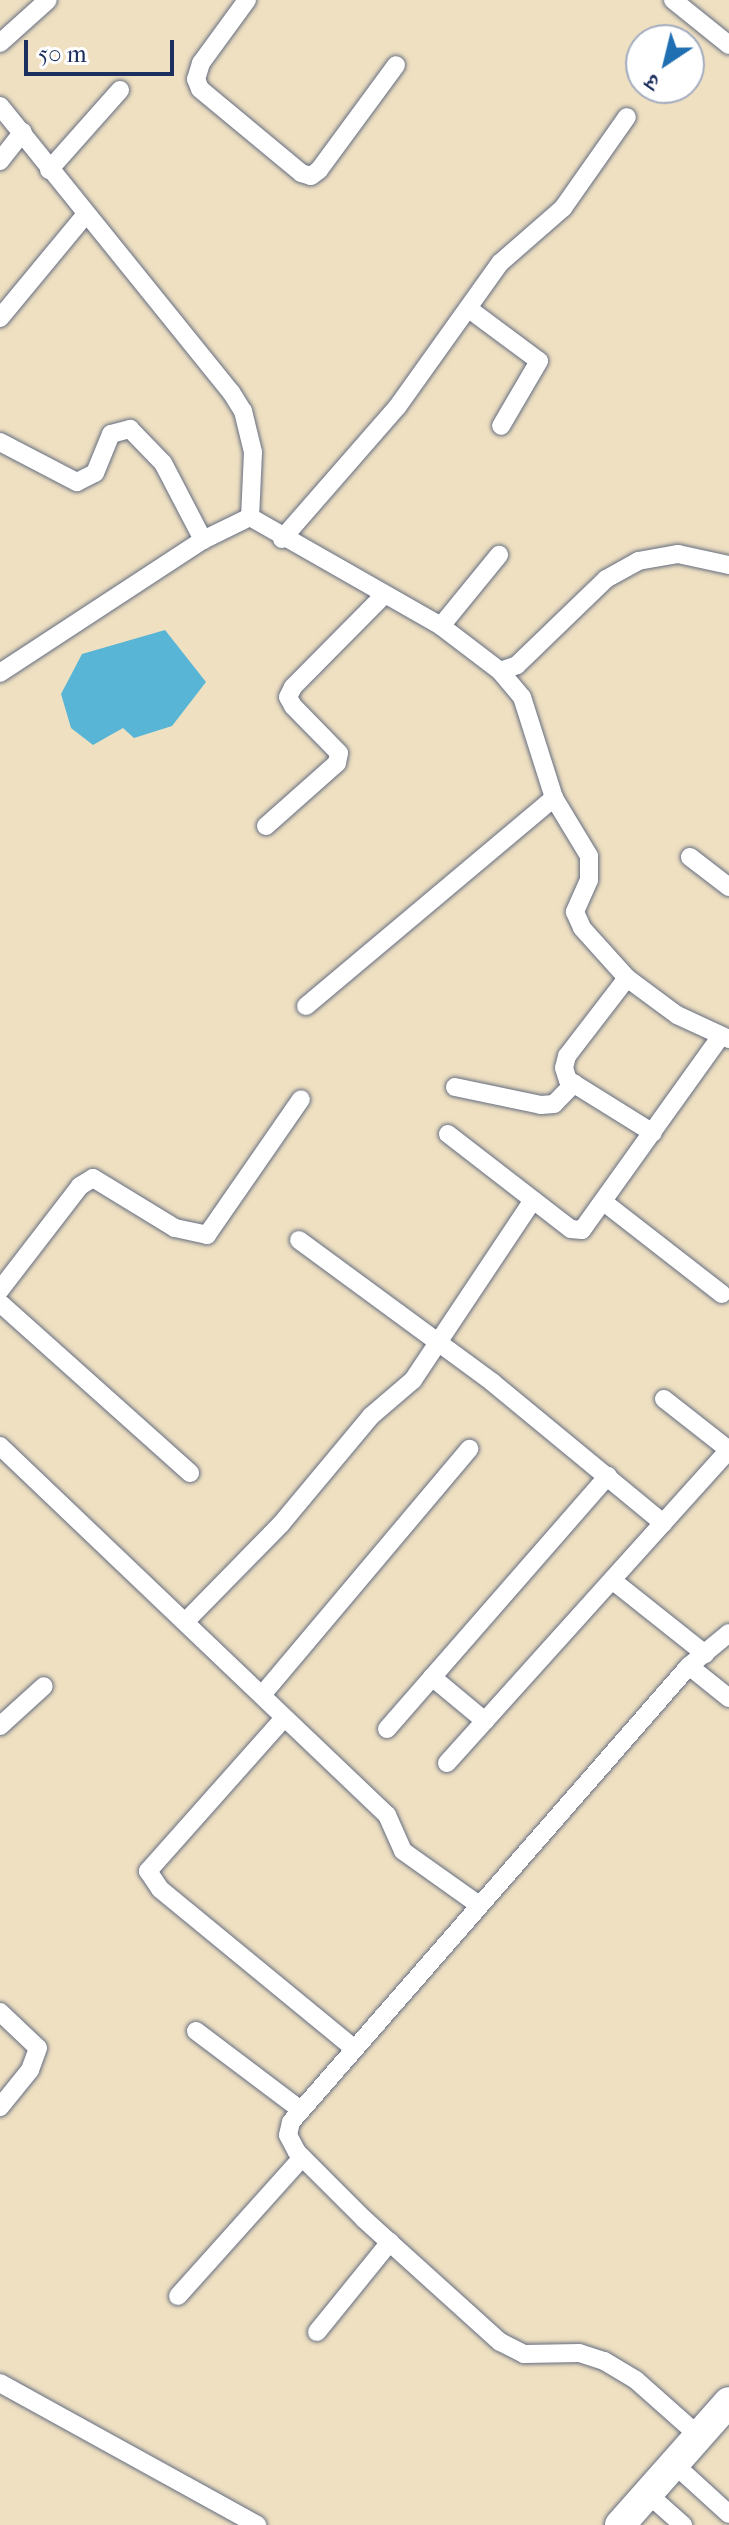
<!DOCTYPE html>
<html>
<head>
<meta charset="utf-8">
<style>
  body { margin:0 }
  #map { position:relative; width:729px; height:2525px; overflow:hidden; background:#efe0c1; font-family:"IM FELL French Canon","Noto Serif Devanagari",serif }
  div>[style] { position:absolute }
  .water>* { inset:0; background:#58b5d6 }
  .roads { filter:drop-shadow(0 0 2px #656d81) drop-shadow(0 0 2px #656d81) }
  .minor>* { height:18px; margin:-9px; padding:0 9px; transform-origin:9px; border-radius:9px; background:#fff }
  .primary>* { height:30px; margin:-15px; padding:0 15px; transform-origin:15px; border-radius:15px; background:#fff }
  span { translate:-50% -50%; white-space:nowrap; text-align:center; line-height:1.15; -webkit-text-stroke:6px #fff; paint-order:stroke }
  .north { position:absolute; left:625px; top:24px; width:80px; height:80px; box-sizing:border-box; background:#fff; border:2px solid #a4acbf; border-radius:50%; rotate:215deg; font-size:22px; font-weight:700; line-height:32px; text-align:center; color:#1b2f5e }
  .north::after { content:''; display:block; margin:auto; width:28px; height:36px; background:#1f6fb2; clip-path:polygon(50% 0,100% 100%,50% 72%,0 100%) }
  .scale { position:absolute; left:24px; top:40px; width:150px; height:36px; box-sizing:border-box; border:4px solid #1b2f5e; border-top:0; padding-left:10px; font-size:24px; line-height:28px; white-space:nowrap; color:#1b2f5e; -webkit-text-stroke:6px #fff; paint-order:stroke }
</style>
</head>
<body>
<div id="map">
  <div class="water">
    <i style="clip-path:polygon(165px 630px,206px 682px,172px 726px,134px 738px,123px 728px,93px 745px,71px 728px,61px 694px,82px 654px)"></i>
  </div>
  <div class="roads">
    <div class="minor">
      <i style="left:247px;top:0;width:78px;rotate:126.1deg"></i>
      <i style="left:201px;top:63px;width:17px;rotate:107deg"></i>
      <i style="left:196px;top:79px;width:11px;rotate:68deg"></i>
      <i style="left:200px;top:89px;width:131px;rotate:39.7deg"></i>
      <i style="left:301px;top:173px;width:10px;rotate:17deg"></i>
      <i style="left:311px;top:176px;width:10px;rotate:-37deg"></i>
      <i style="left:319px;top:170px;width:130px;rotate:-53.7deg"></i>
      <i style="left:673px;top:0;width:72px;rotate:38.8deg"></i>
      <i style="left:0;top:43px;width:64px;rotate:-41.9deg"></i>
      <i style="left:0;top:106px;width:368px;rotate:51.1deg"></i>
      <i style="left:231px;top:392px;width:22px;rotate:58deg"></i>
      <i style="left:243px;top:411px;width:42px;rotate:76.3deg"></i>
      <i style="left:253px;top:452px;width:65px;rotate:92.6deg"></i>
      <i style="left:250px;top:517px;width:52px;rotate:153.9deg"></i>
      <i style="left:203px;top:540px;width:243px;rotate:146.8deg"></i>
      <i style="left:0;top:161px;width:37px;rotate:-52deg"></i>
      <i style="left:49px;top:170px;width:107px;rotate:-48.4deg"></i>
      <i style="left:469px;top:309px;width:87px;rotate:36.6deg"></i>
      <i style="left:539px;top:361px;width:75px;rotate:120.3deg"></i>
      <i style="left:0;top:318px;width:135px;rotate:-50.4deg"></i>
      <i style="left:0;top:442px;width:87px;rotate:27.5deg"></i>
      <i style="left:77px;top:482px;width:20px;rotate:-27deg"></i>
      <i style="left:95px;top:473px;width:42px;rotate:-67.7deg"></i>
      <i style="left:111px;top:434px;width:20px;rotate:-15deg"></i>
      <i style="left:130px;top:429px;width:47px;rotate:45.9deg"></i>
      <i style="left:163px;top:463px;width:87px;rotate:62.5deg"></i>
      <i style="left:250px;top:517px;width:220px;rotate:29.7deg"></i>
      <i style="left:441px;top:626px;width:74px;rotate:37.3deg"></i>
      <i style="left:500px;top:671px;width:18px;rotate:-19deg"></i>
      <i style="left:517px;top:665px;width:124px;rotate:-44deg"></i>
      <i style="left:606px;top:579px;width:37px;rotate:-29deg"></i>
      <i style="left:638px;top:561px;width:41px;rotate:-9.9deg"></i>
      <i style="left:678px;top:554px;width:52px;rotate:12.2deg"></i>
      <i style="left:282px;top:539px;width:176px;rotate:-48.9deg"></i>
      <i style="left:398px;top:406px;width:176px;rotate:-54.5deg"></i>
      <i style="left:500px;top:263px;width:84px;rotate:-41.1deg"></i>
      <i style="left:563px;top:208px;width:111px;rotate:-54.9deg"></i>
      <i style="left:441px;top:626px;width:92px;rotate:-50.8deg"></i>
      <i style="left:500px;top:671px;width:34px;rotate:50deg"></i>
      <i style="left:522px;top:697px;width:106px;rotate:72.4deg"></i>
      <i style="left:554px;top:798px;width:68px;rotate:58.9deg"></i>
      <i style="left:589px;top:856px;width:24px;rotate:90deg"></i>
      <i style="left:589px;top:880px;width:35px;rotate:114deg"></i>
      <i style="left:575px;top:912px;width:17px;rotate:66deg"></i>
      <i style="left:582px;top:928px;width:67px;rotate:48deg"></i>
      <i style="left:627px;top:978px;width:62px;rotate:36.5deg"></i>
      <i style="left:677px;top:1015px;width:57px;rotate:24.8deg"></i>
      <i style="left:266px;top:826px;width:95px;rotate:-41.6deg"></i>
      <i style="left:337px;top:763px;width:10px;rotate:-79deg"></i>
      <i style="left:339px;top:753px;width:66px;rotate:-134.4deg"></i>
      <i style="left:293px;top:706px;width:10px;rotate:-119deg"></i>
      <i style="left:288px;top:697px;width:11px;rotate:-63deg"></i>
      <i style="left:293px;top:687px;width:127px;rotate:-45.3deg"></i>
      <i style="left:690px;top:857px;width:49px;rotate:37.6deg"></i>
      <i style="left:627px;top:978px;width:98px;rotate:127.6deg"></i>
      <i style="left:567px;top:1056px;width:12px;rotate:104deg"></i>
      <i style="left:564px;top:1068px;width:13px;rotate:72deg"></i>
      <i style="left:568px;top:1080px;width:100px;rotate:31.9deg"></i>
      <i style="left:306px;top:1006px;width:324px;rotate:-40deg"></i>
      <i style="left:455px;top:1087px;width:88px;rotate:11.8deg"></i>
      <i style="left:541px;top:1105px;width:13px;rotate:-4deg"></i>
      <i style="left:554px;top:1104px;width:29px;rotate:-46deg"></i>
      <i style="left:448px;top:1134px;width:155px;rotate:37.7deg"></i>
      <i style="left:571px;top:1229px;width:11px;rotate:5deg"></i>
      <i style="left:582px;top:1230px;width:239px;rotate:-54.4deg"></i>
      <i style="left:605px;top:1203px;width:148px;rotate:37.9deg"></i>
      <i style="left:299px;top:1240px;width:240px;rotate:36.3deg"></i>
      <i style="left:492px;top:1382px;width:222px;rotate:39.5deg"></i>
      <i style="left:0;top:1290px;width:131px;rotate:-52.4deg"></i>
      <i style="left:80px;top:1186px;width:15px;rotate:-32deg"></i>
      <i style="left:93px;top:1178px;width:96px;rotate:31.4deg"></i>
      <i style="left:175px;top:1228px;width:33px;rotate:12deg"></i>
      <i style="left:207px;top:1235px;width:165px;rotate:-55.3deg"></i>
      <i style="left:0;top:1303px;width:255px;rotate:41.8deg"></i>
      <i style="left:664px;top:1399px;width:83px;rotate:38.1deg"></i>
      <i style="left:0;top:1446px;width:535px;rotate:43.64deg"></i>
      <i style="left:387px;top:1815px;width:39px;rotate:66deg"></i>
      <i style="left:403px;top:1851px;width:93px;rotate:35.4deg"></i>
      <i style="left:612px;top:1580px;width:119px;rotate:38.5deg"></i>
      <i style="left:186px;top:1621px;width:136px;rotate:-45.6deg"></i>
      <i style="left:281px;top:1524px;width:141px;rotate:-50.2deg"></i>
      <i style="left:371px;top:1416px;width:55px;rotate:-40.6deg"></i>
      <i style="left:413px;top:1380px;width:216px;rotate:-56.3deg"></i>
      <i style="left:689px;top:1666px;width:51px;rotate:38.7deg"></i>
      <i style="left:432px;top:1677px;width:69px;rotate:39.7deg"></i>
      <i style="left:262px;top:1695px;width:322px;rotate:-49.9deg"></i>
      <i style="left:284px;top:1718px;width:205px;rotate:131.6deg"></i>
      <i style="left:148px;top:1871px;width:22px;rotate:56deg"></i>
      <i style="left:160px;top:1889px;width:252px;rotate:39.4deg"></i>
      <i style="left:0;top:1726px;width:59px;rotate:-42.3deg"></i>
      <i style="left:387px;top:1729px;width:336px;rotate:-48.9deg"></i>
      <i style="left:447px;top:1763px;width:421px;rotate:-48deg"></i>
      <i style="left:0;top:2012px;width:52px;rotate:43.5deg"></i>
      <i style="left:38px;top:2048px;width:23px;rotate:110deg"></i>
      <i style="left:30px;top:2070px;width:48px;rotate:129deg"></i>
      <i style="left:196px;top:2031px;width:131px;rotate:37deg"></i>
      <i style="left:178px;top:2296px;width:186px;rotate:-48.1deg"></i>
      <i style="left:317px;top:2332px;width:116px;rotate:-51deg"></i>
      <i style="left:0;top:2383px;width:294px;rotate:28.9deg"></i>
      <i style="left:699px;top:2436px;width:84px;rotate:-138.4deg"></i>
      <i style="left:636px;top:2380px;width:37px;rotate:-149deg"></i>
      <i style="left:604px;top:2361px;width:26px;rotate:-162deg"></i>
      <i style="left:579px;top:2353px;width:55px;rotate:179deg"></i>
      <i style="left:524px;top:2354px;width:27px;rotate:-153deg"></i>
      <i style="left:500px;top:2342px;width:183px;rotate:-137.9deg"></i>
      <i style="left:364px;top:2219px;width:95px;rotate:-135deg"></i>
      <i style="left:297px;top:2152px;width:19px;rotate:-118deg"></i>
      <i style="left:288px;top:2135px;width:13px;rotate:-77deg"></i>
      <i style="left:291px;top:2122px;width:605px;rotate:-48.89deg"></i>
      <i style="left:689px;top:1666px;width:52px;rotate:-39.5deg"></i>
      <i style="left:674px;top:2464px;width:74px;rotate:42.3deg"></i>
      <i style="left:648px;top:2494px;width:47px;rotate:41.5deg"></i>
    </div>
    <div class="primary">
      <i style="left:620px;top:2525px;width:164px;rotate:-48.5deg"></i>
    </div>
  </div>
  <div class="north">उ</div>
  <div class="scale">50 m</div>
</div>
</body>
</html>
